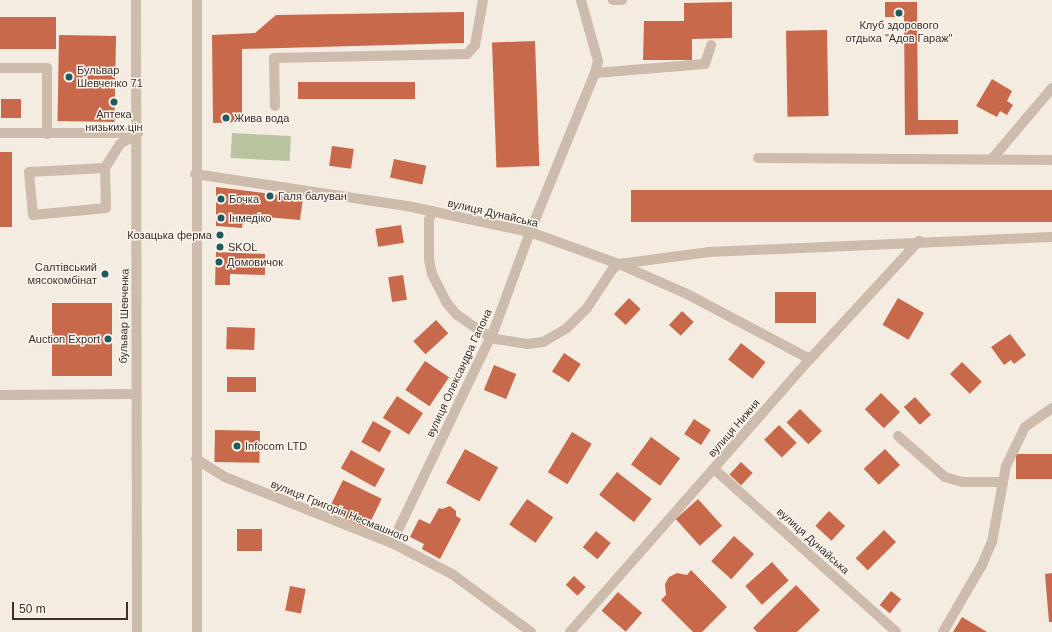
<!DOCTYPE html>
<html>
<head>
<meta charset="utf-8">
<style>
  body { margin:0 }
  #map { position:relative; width:1052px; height:632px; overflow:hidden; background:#f4ebe1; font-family:Arial,sans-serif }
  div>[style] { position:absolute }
  .green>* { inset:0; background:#b8c4a0; transform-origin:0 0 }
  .building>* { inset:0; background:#c8694b; transform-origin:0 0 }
  .minor>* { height:10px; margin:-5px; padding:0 5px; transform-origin:5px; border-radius:5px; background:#cdbbac }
  .dots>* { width:11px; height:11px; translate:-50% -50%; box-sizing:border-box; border:2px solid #fbf5ee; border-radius:50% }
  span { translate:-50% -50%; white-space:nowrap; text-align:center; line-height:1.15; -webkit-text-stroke:3px #fbf5ee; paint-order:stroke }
  .poi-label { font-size:11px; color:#3b302b }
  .left { translate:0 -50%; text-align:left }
  .right { translate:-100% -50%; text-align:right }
  .street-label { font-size:11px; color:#3b302b }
  .scale { position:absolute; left:12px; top:602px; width:116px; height:18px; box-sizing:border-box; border:2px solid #3b302b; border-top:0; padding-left:5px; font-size:12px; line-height:14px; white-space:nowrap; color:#3b302b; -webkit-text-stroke:3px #fbf5ee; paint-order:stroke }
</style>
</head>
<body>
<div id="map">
  <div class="green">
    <i style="left:232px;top:133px;width:59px;height:25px;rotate:3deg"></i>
  </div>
  <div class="building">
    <i style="clip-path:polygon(732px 2px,732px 38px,692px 39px,692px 60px,643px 60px,644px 21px,684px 21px,684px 3px)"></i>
    <i style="clip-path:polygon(885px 2px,917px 2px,918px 120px,958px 120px,958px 134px,905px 135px,904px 17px,885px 17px)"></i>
    <i style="clip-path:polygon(464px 12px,464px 43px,242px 49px,242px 122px,213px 123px,212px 35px,255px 33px,276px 15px)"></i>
    <i style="left:0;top:17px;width:56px;height:32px"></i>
    <i style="left:827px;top:30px;width:86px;height:41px;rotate:89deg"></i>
    <i style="left:116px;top:36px;width:86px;height:57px;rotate:91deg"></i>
    <i style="left:535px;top:41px;width:125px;height:43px;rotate:88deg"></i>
    <i style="clip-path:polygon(992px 79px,1012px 91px,1007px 101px,1013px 105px,1007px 115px,1000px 111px,997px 117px,976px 106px)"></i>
    <i style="left:415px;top:82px;width:17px;height:117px;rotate:90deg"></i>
    <i style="left:1px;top:99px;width:20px;height:19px"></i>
    <i style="left:332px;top:146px;width:22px;height:20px;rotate:8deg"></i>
    <i style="left:0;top:152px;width:12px;height:75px"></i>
    <i style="left:394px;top:159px;width:33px;height:19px;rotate:12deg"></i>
    <i style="clip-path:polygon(216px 187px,303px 198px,300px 220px,244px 215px,242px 228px,216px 226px)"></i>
    <i style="left:1052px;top:190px;width:32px;height:421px;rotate:90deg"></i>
    <i style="left:401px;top:225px;width:18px;height:26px;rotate:81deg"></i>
    <i style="clip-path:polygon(216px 252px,265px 254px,265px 275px,230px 274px,230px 285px,215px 285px)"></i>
    <i style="left:403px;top:275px;width:25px;height:15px;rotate:81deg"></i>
    <i style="left:816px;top:292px;width:31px;height:41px;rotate:90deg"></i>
    <i style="left:629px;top:298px;width:16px;height:22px;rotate:43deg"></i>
    <i style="left:898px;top:298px;width:30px;height:31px;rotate:30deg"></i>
    <i style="left:52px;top:303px;width:60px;height:73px"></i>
    <i style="left:682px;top:311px;width:16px;height:19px;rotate:43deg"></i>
    <i style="left:436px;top:320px;width:18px;height:31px;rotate:47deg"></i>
    <i style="left:227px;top:327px;width:28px;height:22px;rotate:2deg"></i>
    <i style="clip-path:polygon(1010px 334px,1026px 355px,1014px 364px,1011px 360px,1004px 365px,991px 347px)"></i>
    <i style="left:741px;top:343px;width:31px;height:21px;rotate:38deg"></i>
    <i style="left:564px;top:353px;width:20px;height:22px;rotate:33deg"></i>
    <i style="left:425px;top:361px;width:29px;height:35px;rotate:34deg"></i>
    <i style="left:962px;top:362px;width:28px;height:17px;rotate:45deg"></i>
    <i style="left:494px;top:365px;width:24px;height:27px;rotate:22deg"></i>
    <i style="left:227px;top:377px;width:29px;height:15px"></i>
    <i style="left:881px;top:393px;width:27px;height:23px;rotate:45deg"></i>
    <i style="left:397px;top:396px;width:31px;height:26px;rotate:33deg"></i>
    <i style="left:915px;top:397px;width:24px;height:15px;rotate:48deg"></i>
    <i style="left:800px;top:409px;width:31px;height:19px;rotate:45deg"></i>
    <i style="left:694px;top:419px;width:20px;height:18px;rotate:33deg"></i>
    <i style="left:373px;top:421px;width:21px;height:24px;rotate:29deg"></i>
    <i style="left:779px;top:425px;width:25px;height:21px;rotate:45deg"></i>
    <i style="left:215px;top:430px;width:45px;height:32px;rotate:1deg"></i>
    <i style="left:572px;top:432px;width:23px;height:47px;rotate:31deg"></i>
    <i style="left:651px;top:437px;width:36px;height:34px;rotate:36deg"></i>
    <i style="left:465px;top:449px;width:38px;height:39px;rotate:29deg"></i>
    <i style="left:885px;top:449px;width:22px;height:29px;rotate:47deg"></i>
    <i style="left:351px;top:450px;width:39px;height:21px;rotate:29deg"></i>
    <i style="left:1052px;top:454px;width:25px;height:36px;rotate:90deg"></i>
    <i style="left:741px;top:462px;width:16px;height:17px;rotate:43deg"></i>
    <i style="left:617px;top:472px;width:44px;height:29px;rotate:38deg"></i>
    <i style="left:343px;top:480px;width:43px;height:34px;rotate:26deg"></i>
    <i style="left:527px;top:499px;width:32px;height:31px;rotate:35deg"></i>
    <i style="left:698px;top:499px;width:36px;height:30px;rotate:48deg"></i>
    <i style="clip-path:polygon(450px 506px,456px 511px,456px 516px,461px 519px,440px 559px,422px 549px,424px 544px,410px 537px,419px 519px,430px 524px,439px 508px,442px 509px)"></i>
    <i style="left:829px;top:511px;width:22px;height:20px;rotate:43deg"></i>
    <i style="left:237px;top:529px;width:25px;height:22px"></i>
    <i style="left:884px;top:530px;width:17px;height:40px;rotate:45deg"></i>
    <i style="left:596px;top:531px;width:19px;height:21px;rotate:39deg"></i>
    <i style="left:734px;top:536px;width:27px;height:34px;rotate:42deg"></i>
    <i style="left:772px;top:562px;width:25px;height:36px;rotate:48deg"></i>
    <i style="clip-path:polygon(691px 570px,727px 607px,702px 632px,693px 632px,661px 600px,666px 595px,665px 584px,669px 577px,677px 573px,687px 575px)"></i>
    <i style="clip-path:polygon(1052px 573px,1052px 622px,1049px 622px,1045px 574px)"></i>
    <i style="left:574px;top:576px;width:16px;height:12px;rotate:43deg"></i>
    <i style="clip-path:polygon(796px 585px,820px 610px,797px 632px,757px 632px,753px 628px)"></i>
    <i style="left:290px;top:586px;width:16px;height:25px;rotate:11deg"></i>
    <i style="left:891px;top:591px;width:13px;height:18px;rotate:39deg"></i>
    <i style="left:618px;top:592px;width:32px;height:25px;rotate:41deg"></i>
    <i style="clip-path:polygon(962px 617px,987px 632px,953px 632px)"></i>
  </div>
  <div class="minor">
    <i style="left:136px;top:0;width:632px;rotate:89.91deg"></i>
    <i style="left:613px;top:0;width:9px"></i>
    <i style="left:0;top:68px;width:47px"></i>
    <i style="left:47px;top:68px;width:66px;rotate:90deg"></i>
    <i style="left:595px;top:73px;width:110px;rotate:-4.7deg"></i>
    <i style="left:705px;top:64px;width:20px;rotate:-72deg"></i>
    <i style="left:275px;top:106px;width:48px;rotate:-91.2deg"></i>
    <i style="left:274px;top:58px;width:193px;rotate:-1.2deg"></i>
    <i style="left:467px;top:54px;width:12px;rotate:-48deg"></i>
    <i style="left:475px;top:45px;width:46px;rotate:-79.9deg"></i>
    <i style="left:0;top:133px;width:138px"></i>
    <i style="left:758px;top:158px;width:294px;rotate:0.4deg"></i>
    <i style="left:992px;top:159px;width:93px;rotate:-49.8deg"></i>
    <i style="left:105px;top:168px;width:76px;rotate:177deg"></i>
    <i style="left:29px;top:172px;width:43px;rotate:84.7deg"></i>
    <i style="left:33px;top:215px;width:73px;rotate:-5.5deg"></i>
    <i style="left:106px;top:208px;width:40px;rotate:-91.4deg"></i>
    <i style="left:105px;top:168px;width:28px;rotate:-58deg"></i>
    <i style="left:120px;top:144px;width:21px;rotate:-31deg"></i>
    <i style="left:195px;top:174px;width:219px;rotate:8.6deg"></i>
    <i style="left:412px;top:207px;width:121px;rotate:12deg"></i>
    <i style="left:530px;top:232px;width:95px;rotate:19.8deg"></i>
    <i style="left:619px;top:264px;width:74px;rotate:23.8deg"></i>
    <i style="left:687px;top:294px;width:139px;rotate:27.9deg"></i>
    <i style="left:432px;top:211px;width:9px;rotate:108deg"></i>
    <i style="left:429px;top:220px;width:39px;rotate:90deg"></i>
    <i style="left:429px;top:259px;width:15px;rotate:79deg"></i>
    <i style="left:432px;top:274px;width:31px;rotate:63deg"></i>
    <i style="left:446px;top:302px;width:16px;rotate:50deg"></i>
    <i style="left:456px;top:314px;width:32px;rotate:35deg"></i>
    <i style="left:482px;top:332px;width:16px;rotate:27deg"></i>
    <i style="left:496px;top:339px;width:31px;rotate:9deg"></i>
    <i style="left:527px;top:344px;width:16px;rotate:-7deg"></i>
    <i style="left:543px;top:342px;width:28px;rotate:-30deg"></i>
    <i style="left:567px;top:328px;width:28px;rotate:-45deg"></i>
    <i style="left:587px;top:308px;width:45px;rotate:-56.7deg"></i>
    <i style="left:612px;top:270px;width:9px;rotate:-41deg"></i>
    <i style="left:619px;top:264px;width:91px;rotate:-7.6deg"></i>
    <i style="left:709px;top:252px;width:343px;rotate:-2.5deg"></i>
    <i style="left:0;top:395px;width:135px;rotate:-0.4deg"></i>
    <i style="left:898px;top:436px;width:62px;rotate:41.1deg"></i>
    <i style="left:945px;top:477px;width:18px;rotate:16deg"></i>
    <i style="left:962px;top:482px;width:40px"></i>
    <i style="left:196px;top:459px;width:34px;rotate:32deg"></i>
    <i style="left:225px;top:477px;width:180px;rotate:21.6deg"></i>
    <i style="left:392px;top:543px;width:68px;rotate:27.3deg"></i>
    <i style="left:452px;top:574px;width:98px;rotate:36.3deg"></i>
    <i style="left:714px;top:469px;width:244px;rotate:41.8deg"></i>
    <i style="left:399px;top:528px;width:220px;rotate:-64.4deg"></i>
    <i style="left:494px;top:330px;width:104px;rotate:-69.8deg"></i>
    <i style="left:530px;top:232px;width:172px;rotate:-67.8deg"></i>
    <i style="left:595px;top:73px;width:12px;rotate:-76deg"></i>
    <i style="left:598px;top:61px;width:63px;rotate:-105.6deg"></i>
    <i style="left:197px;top:632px;width:632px;rotate:-90deg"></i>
    <i style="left:570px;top:632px;width:363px;rotate:-48.7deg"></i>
    <i style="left:810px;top:359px;width:161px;rotate:-47.3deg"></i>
    <i style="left:943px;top:632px;width:78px;rotate:-59.8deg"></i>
    <i style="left:982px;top:565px;width:25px;rotate:-67deg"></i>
    <i style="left:992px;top:542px;width:77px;rotate:-79.6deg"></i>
    <i style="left:1006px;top:466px;width:43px;rotate:-64deg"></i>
    <i style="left:1025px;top:427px;width:33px;rotate:-35deg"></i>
  </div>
  <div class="dots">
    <i style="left:899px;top:13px;background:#1f5a5e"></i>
    <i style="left:69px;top:77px;background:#1f5a5e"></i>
    <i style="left:114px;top:102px;background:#1f5a5e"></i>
    <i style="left:226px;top:118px;background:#1f5a5e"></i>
    <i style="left:270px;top:196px;background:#1f5a5e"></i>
    <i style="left:221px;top:199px;background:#1f5a5e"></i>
    <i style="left:221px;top:218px;background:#1f5a5e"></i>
    <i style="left:220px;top:235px;background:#1f5a5e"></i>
    <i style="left:220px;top:247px;background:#1f5a5e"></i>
    <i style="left:219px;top:262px;background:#1f5a5e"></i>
    <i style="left:105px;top:274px;background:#1f5a5e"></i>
    <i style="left:108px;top:339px;background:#1f5a5e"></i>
    <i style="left:237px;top:446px;background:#1f5a5e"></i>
  </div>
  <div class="poi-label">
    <span style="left:899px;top:32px">Клуб здорового<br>отдыха "Адов Гараж"</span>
    <span class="left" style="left:77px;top:77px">Бульвар<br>Шевченко 71</span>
    <span style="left:114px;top:121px">Аптека<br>низьких цін</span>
    <span class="left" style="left:234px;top:118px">Жива вода</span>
    <span class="left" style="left:278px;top:196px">Галя балуван</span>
    <span class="left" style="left:229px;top:199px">Бочка</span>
    <span class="left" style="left:229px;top:218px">Інмедіко</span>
    <span class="right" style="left:212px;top:235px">Козацька ферма</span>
    <span class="left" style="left:228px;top:247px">SKOL</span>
    <span class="left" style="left:227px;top:262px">Домовичок</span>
    <span class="right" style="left:97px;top:274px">Салтівський<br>мясокомбінат</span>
    <span class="right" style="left:100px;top:339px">Auction Export</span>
    <span class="left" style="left:245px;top:446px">Infocom LTD</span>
  </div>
  <div class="street-label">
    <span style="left:493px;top:213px;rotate:13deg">вулиця Дунайська</span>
    <span style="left:124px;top:316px;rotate:-89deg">бульвар Шевченка</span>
    <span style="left:459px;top:373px;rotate:-65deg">вулиця Олександра Гапона</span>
    <span style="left:734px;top:428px;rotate:-49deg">вулиця Нижня</span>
    <span style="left:340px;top:511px;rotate:22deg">вулиця Григорія Несмашного</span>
    <span style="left:813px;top:541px;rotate:42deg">вулиця Дунайська</span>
  </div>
  <div class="scale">50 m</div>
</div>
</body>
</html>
